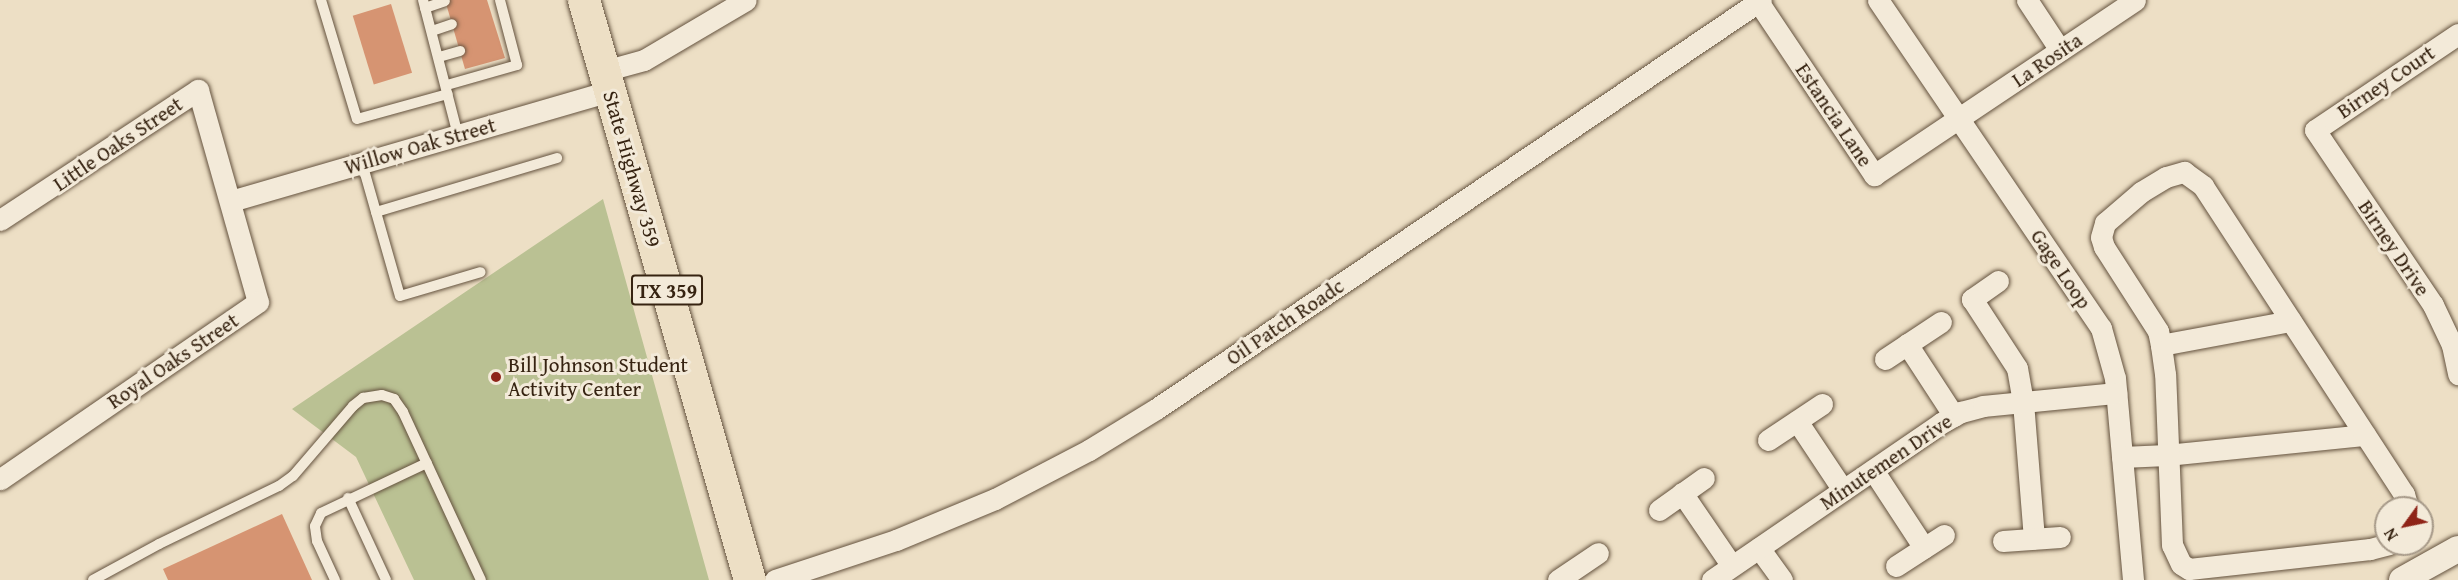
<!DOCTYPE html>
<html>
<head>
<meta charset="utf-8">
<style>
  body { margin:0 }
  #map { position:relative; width:2458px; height:580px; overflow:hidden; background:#eddfc5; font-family:"Gentium Book Plus",serif }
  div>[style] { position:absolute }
  .green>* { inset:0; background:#bac193 }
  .building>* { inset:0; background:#d69472; transform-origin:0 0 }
  .roads { filter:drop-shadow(0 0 2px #64523e) drop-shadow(0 0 2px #64523e) }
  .service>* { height:10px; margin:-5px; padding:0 5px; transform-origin:5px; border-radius:5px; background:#f3ead9 }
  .minor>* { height:21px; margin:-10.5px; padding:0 10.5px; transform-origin:10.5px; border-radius:10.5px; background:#f3ead9 }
  .tertiary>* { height:26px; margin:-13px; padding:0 13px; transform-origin:13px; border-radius:13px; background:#f3ead9 }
  .primary>* { height:32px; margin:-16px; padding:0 16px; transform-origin:16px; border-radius:16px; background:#eddfc5 }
  .dots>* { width:16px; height:16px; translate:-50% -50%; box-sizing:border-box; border:3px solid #f3ead9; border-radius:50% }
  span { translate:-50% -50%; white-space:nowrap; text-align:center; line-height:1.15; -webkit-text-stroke:6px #f3ead9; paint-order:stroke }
  .shield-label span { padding:2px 4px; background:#f3ead9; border:2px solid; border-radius:4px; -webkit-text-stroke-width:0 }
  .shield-label { font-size:20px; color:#362311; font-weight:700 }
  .street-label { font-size:21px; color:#362311 }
  .poi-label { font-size:21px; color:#362311 }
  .left { translate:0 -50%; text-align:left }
  .north { position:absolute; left:2374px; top:496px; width:60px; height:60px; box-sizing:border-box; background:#f3ead9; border:2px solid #a79a89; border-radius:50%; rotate:237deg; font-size:16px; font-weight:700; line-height:24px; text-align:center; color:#362311 }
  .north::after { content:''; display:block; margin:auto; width:21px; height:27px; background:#8f2418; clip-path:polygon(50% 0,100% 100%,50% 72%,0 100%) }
</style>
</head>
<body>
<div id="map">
  <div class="green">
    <i style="clip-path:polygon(603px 199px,709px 580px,414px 580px,356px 457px,292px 409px)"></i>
  </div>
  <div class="building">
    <i style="clip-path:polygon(445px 0,487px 0,505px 58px,465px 69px)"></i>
    <i style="left:391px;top:4px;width:72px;height:40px;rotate:73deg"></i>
    <i style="clip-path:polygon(282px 514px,312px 580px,168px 580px,163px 569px)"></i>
  </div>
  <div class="roads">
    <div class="service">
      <i style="left:321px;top:0;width:124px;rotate:73.2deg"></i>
      <i style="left:357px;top:119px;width:94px;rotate:-15.4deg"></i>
      <i style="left:423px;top:0;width:139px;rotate:75.5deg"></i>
      <i style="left:425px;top:8px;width:21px;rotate:-19deg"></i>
      <i style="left:432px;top:31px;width:21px;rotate:-19deg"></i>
      <i style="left:439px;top:57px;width:22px;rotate:-16deg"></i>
      <i style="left:447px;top:85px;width:73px;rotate:-15.9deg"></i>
      <i style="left:517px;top:65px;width:67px;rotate:-104.7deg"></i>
      <i style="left:362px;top:163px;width:138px;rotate:74.1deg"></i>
      <i style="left:400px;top:296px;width:84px;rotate:-16.5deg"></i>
      <i style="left:376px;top:212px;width:189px;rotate:-16.6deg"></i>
      <i style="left:348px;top:498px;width:90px;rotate:65.1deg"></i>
      <i style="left:93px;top:580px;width:75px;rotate:-28.6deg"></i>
      <i style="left:159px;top:544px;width:133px;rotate:-25.8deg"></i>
      <i style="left:279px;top:486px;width:17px;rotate:-36deg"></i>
      <i style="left:293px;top:476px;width:92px;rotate:-49.4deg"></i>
      <i style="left:353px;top:406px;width:13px;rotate:-39deg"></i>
      <i style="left:363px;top:398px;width:19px;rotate:-9deg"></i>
      <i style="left:382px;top:395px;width:13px;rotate:18deg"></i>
      <i style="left:394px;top:399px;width:16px;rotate:55deg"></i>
      <i style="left:403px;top:412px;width:185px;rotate:65.1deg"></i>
      <i style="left:335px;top:580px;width:43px;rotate:-114.8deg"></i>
      <i style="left:317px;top:541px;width:15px;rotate:-98deg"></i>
      <i style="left:315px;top:526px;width:14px;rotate:-65deg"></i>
      <i style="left:321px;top:513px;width:117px;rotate:-25.3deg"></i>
    </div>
    <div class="minor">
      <i style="left:1757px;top:0;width:211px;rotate:56.2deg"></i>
      <i style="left:1874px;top:175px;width:314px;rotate:-33.8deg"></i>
      <i style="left:1878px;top:0;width:397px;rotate:55.8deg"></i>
      <i style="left:2101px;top:328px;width:52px;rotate:74.4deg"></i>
      <i style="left:2115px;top:378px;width:203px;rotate:84.9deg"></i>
      <i style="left:2027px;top:0;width:60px;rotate:56.6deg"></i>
      <i style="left:2458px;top:34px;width:172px;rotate:146.1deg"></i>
      <i style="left:2315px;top:130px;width:211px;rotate:56deg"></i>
      <i style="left:2433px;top:305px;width:44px;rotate:64.6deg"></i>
      <i style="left:2452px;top:345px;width:30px;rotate:78deg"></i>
      <i style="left:604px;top:71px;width:41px;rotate:-15.4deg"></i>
      <i style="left:644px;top:60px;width:118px;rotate:-30.5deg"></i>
      <i style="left:231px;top:201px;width:395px;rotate:-16.2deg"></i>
      <i style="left:0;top:220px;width:237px;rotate:-33.3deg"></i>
      <i style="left:198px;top:90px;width:220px;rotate:74.2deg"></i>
      <i style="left:258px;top:302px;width:313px;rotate:145.5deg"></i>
      <i style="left:1998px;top:281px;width:32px;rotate:145deg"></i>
      <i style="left:1972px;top:299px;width:82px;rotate:56.9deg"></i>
      <i style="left:2017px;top:368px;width:35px;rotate:80deg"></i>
      <i style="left:2023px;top:402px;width:137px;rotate:85.4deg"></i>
      <i style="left:1907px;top:344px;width:86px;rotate:56.9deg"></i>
      <i style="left:2161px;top:345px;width:132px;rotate:-10.5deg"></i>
      <i style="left:1885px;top:359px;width:67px;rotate:-33.5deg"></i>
      <i style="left:1797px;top:421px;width:83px;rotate:56.3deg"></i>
      <i style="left:1768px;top:440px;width:65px;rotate:-33.7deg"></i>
      <i style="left:2122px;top:457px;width:45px;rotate:-2.5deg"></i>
      <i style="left:2167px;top:455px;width:199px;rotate:-5.8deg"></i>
      <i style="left:1873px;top:470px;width:93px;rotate:56.8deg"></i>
      <i style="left:1682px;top:493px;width:88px;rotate:55.6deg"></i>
      <i style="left:1659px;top:510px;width:55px;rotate:-35.4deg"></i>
      <i style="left:2003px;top:541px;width:57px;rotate:-4deg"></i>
      <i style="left:2389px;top:544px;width:20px;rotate:165deg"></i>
      <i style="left:2370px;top:549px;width:182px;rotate:173.7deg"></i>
      <i style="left:2189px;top:569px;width:9px;rotate:-148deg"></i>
      <i style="left:2181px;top:564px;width:21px;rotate:-115deg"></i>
      <i style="left:2172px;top:545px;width:171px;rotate:-92.3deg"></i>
      <i style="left:2165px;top:374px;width:29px;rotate:-98deg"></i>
      <i style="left:2161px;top:345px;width:14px;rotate:-102deg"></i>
      <i style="left:2158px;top:331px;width:100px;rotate:-122.7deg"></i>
      <i style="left:2104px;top:247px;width:10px;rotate:-107deg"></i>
      <i style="left:2101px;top:237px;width:15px;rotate:-74deg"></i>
      <i style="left:2105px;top:223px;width:48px;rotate:-40.7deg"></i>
      <i style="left:2141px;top:192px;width:29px;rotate:-31deg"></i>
      <i style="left:2166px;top:177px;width:19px;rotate:-16deg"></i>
      <i style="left:2184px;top:172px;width:24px;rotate:36deg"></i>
      <i style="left:2203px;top:186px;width:368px;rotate:56.9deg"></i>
      <i style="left:2404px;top:494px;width:15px;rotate:74deg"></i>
      <i style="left:1759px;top:548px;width:39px;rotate:54deg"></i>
      <i style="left:1896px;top:566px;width:57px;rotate:-32.9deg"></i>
      <i style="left:775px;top:580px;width:127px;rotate:-18.3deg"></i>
      <i style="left:896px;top:540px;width:107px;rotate:-22.5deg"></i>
      <i style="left:995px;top:499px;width:106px;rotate:-27.5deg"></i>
      <i style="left:1089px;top:450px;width:79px;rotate:-31.5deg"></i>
      <i style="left:1156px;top:409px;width:730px;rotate:-34.06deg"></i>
      <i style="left:1558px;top:580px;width:48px;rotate:-34deg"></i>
      <i style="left:1712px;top:580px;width:278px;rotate:-34.4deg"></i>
      <i style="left:1941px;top:423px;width:23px;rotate:-29deg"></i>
      <i style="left:1961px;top:412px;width:23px;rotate:-15deg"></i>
      <i style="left:1983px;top:406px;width:134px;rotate:-5.6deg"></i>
    </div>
    <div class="tertiary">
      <i style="left:2402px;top:580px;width:64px;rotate:-29deg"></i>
    </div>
    <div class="primary">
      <i style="left:584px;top:0;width:603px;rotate:74.03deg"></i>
    </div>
  </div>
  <div class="dots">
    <i style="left:496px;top:377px;background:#8f2418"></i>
  </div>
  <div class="shield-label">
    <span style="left:667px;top:290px">TX 359</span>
  </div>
  <div class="street-label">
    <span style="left:2047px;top:60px;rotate:-34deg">La Rosita</span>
    <span style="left:2386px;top:82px;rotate:-34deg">Birney Court</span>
    <span style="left:1834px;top:115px;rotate:56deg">Estancia Lane</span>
    <span style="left:118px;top:144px;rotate:-34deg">Little Oaks Street</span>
    <span style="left:420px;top:146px;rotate:-16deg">Willow Oak Street</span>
    <span style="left:632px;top:169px;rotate:74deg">State Highway 359</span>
    <span style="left:2394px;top:248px;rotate:56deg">Birney Drive</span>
    <span style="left:2061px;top:269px;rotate:56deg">Gage Loop</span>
    <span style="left:1285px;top:322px;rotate:-34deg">Oil Patch Roadc</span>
    <span style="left:173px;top:361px;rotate:-34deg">Royal Oaks Street</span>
    <span style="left:1886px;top:462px;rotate:-34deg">Minutemen Drive</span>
  </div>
  <div class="poi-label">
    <span class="left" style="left:508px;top:377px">Bill Johnson Student<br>Activity Center</span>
  </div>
  <div class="north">N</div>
</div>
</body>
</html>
